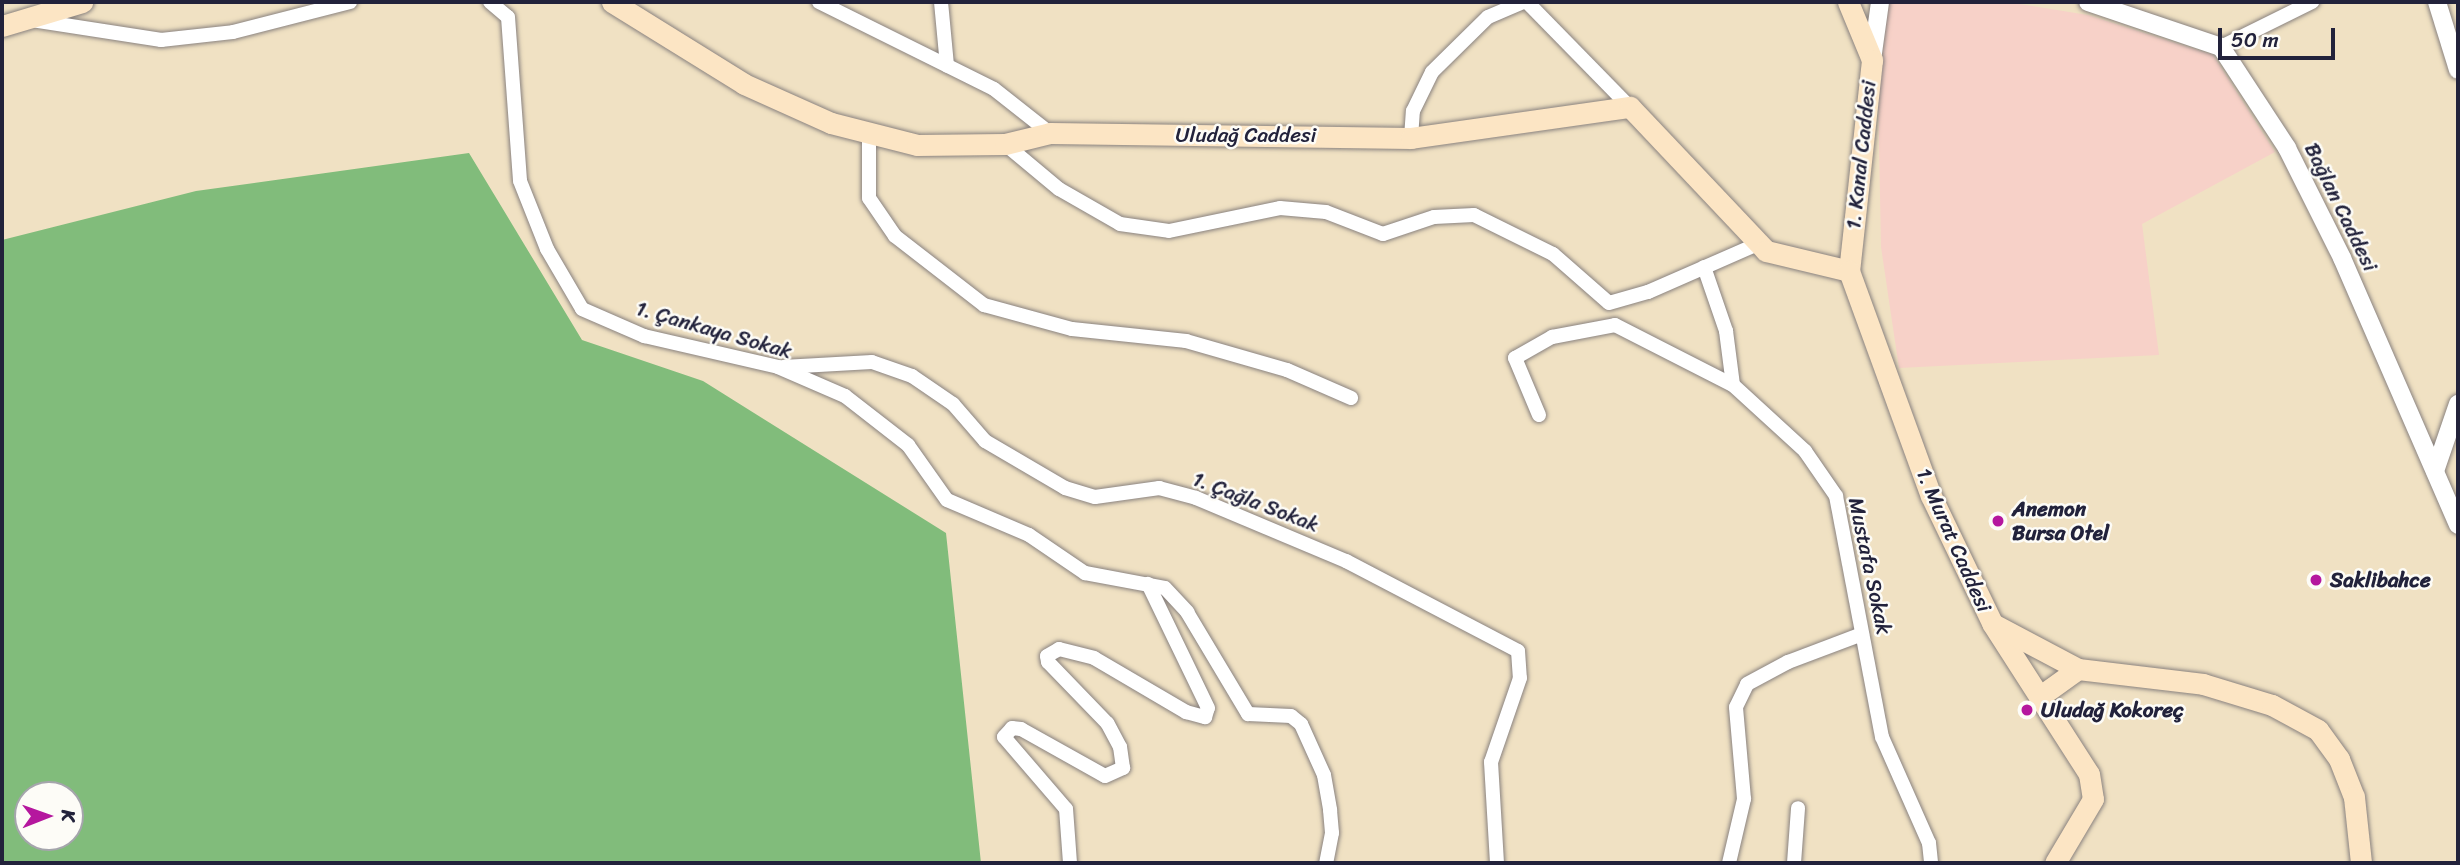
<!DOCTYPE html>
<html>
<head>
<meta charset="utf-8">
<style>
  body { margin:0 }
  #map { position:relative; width:2460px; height:865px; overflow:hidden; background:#f0e1c3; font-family:Sriracha,sans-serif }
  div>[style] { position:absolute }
  .built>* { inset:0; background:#f7d1c8 }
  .forest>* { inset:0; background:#81bc7b }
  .roads { filter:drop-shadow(0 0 2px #89827f) drop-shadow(0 0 2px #89827f) }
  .minor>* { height:14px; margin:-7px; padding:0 7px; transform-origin:7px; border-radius:7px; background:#fff }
  .tertiary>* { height:18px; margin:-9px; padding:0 9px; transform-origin:9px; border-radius:9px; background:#fff }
  .secondary>* { height:21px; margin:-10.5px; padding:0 10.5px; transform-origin:10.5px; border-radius:10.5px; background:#fce5c4 }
  .dots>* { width:19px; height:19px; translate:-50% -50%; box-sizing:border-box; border:4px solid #fdfcf7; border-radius:50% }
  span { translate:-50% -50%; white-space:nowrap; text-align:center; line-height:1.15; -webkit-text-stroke:5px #fdfcf7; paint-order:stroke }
  .street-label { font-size:21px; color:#22223b }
  .poi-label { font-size:21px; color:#22223b; font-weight:700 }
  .left { translate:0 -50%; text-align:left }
  .frame { position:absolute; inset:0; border:4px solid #22223b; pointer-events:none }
  .north { position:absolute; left:14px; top:781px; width:70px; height:70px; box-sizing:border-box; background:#fdfcf7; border:2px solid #a5a5ac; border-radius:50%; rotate:89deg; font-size:19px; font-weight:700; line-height:28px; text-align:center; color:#22223b }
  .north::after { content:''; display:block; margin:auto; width:24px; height:32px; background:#b5179e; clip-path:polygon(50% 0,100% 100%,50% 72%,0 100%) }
  .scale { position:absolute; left:2218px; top:28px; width:117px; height:32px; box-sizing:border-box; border:4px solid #22223b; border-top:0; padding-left:9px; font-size:21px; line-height:24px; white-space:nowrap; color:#22223b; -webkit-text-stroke:5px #fdfcf7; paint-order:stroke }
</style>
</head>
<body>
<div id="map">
  <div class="built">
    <i style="clip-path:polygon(1889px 2px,2007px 2px,2088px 15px,2213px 55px,2275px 152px,2142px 224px,2159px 355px,1899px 368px,1881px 247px,1878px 91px)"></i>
  </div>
  <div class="forest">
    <i style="clip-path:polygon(evenodd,469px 153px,582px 340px,703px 381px,946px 533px,981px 863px,2px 863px,2px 240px,196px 191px,469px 153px,28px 795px,70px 795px,70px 837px,28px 837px,28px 795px)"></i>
  </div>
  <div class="roads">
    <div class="minor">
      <i style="left:490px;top:2px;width:23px;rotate:40deg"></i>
      <i style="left:508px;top:17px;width:164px;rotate:85.8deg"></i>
      <i style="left:520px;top:181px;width:73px;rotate:68.3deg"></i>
      <i style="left:547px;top:249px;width:69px;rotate:59.7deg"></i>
      <i style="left:582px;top:309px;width:68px;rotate:23.5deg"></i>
      <i style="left:644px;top:336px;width:138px;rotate:13deg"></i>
      <i style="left:778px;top:367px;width:73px;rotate:23.4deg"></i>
      <i style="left:845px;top:396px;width:80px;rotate:37.9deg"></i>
      <i style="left:908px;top:445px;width:67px;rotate:54.7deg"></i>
      <i style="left:947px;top:500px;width:89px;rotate:23.1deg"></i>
      <i style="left:1029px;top:535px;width:68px;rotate:34.2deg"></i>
      <i style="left:1085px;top:573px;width:81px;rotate:10.6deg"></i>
      <i style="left:1165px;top:588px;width:33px;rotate:47deg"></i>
      <i style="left:1187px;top:612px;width:119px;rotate:59.1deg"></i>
      <i style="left:1248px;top:714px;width:43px;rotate:2.7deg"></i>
      <i style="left:1291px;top:716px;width:13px;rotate:39deg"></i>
      <i style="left:1301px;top:724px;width:56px;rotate:65.7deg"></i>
      <i style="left:1324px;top:775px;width:36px;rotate:80deg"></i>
      <i style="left:1330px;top:810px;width:23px;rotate:85deg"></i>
      <i style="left:1332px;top:833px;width:31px;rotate:101deg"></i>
      <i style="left:819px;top:2px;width:195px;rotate:26.4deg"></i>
      <i style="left:994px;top:89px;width:71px;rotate:38.2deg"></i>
      <i style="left:941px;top:2px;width:64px;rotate:84.6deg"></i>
      <i style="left:1527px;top:2px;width:147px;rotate:45.6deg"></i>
      <i style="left:32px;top:20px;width:131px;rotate:8.8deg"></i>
      <i style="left:161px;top:40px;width:72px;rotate:-6.3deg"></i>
      <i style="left:233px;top:32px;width:121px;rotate:-14.4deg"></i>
      <i style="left:2221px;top:47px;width:102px;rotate:-26.3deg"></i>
      <i style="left:869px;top:134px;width:64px;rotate:90deg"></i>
      <i style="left:869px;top:198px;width:46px;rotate:55.6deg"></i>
      <i style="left:895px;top:236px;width:113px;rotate:37.8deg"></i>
      <i style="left:984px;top:305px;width:91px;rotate:15.3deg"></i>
      <i style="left:1072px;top:329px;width:115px;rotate:6deg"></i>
      <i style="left:1186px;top:341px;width:105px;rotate:16deg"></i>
      <i style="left:1287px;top:370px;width:70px;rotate:23.6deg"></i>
      <i style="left:1411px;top:138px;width:27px;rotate:-86deg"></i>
      <i style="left:1413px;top:111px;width:43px;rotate:-64deg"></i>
      <i style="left:1432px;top:72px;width:78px;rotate:-44.5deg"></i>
      <i style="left:1488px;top:17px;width:38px;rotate:-23deg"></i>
      <i style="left:1005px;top:144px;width:70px;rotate:39.8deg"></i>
      <i style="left:1059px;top:189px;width:70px;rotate:29.8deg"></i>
      <i style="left:1120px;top:224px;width:49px;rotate:8.1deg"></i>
      <i style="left:1169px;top:231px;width:113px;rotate:-11.7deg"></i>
      <i style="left:1280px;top:208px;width:46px;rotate:5deg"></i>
      <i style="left:1326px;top:212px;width:61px;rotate:21.1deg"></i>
      <i style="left:1383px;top:234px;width:54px;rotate:-18.4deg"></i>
      <i style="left:1434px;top:217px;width:40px;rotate:-2.9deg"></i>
      <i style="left:1474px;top:215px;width:88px;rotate:26.3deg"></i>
      <i style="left:1553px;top:254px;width:74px;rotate:41.2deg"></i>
      <i style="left:1609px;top:303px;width:41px;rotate:-15.8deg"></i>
      <i style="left:1648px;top:292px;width:120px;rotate:-23.6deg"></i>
      <i style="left:1704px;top:267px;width:68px;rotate:71deg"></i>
      <i style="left:1726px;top:331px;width:54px;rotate:82.6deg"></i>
      <i style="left:1733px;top:385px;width:98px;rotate:42.5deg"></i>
      <i style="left:1805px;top:451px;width:55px;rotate:55.4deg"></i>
      <i style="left:1836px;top:496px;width:245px;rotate:79.2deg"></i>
      <i style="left:1882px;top:737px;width:116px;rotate:66.1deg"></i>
      <i style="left:1929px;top:843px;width:20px;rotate:84deg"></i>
      <i style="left:783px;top:367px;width:89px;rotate:-3.2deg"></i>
      <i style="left:872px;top:362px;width:42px;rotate:19.3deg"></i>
      <i style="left:912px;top:376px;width:50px;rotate:34.3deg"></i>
      <i style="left:953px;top:404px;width:49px;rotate:49.1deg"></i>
      <i style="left:985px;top:441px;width:93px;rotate:30.4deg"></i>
      <i style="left:1065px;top:488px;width:31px;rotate:17deg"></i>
      <i style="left:1095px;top:497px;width:65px;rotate:-8deg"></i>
      <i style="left:1159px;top:488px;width:38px;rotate:15deg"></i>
      <i style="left:1196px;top:498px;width:163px;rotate:22.8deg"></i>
      <i style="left:1346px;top:561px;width:194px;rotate:27.6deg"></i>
      <i style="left:1518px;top:651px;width:27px;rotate:86deg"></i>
      <i style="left:1520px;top:678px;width:89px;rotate:109deg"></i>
      <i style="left:1491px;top:762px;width:101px;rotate:86.6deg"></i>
      <i style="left:1539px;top:415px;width:62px;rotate:-112.8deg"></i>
      <i style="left:1515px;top:358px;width:43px;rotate:-29.6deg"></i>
      <i style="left:1552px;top:337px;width:64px;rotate:-10.8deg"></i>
      <i style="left:1615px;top:325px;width:132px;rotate:27deg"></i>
      <i style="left:1070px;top:863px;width:54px;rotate:-94.2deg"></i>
      <i style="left:1066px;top:809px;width:95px;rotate:-130.7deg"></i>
      <i style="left:1004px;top:737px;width:12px;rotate:-48deg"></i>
      <i style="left:1012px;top:728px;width:9px;rotate:6deg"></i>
      <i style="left:1021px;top:729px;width:96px;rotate:29.2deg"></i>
      <i style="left:1105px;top:776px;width:20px;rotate:-24deg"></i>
      <i style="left:1123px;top:768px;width:21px;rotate:-98deg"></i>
      <i style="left:1120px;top:747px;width:27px;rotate:-118deg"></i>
      <i style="left:1107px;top:723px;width:85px;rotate:-134deg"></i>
      <i style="left:1048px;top:662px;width:6px;rotate:-99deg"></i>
      <i style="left:1047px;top:656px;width:14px;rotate:-30deg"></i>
      <i style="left:1059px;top:649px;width:36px;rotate:14deg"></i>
      <i style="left:1094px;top:658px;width:107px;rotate:30.4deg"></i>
      <i style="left:1186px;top:712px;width:20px;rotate:15deg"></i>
      <i style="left:1205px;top:717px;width:9px;rotate:-72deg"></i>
      <i style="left:1208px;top:708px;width:138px;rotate:-115.8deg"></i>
      <i style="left:1729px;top:863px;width:66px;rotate:-76.8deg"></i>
      <i style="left:1744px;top:799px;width:92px;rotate:-95deg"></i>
      <i style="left:1736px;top:707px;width:25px;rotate:-64deg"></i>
      <i style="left:1747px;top:684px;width:47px;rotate:-28.2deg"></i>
      <i style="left:1788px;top:662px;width:79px;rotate:-20.7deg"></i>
      <i style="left:1794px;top:863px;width:55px;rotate:-85.8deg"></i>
    </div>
    <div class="tertiary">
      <i style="left:2088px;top:2px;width:140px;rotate:18.7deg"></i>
      <i style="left:2221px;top:47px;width:121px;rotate:56.8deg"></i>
      <i style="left:2287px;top:148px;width:123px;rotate:63.4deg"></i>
      <i style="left:2342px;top:258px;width:291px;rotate:66.5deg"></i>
      <i style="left:2437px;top:2px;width:71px;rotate:72.8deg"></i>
      <i style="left:1872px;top:60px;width:59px;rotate:-82.1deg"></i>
      <i style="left:2435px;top:471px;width:71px;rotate:-71.1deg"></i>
    </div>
    <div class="secondary">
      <i style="left:612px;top:2px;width:155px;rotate:31.8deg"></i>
      <i style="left:744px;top:84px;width:95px;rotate:24.1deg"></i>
      <i style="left:831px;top:123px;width:89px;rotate:14.3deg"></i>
      <i style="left:917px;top:145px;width:88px;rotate:-0.7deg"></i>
      <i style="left:1005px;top:144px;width:46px;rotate:-13.7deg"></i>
      <i style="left:1050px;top:133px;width:361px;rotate:0.8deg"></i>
      <i style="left:1411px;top:138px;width:221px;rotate:-8.1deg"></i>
      <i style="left:1630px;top:107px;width:198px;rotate:46.6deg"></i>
      <i style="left:1766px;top:251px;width:85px;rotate:13.5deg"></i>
      <i style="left:1848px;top:2px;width:63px;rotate:67.5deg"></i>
      <i style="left:1872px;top:60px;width:212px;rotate:96.2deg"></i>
      <i style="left:1849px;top:271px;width:239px;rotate:70deg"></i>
      <i style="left:1931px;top:496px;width:141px;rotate:64.3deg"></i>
      <i style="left:1992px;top:623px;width:179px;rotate:57.3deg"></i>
      <i style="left:2089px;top:774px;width:25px;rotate:81deg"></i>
      <i style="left:2093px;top:799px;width:74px;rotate:120.7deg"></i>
      <i style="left:2px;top:26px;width:84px;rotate:-16.7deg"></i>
      <i style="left:1995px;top:625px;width:94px;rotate:27.9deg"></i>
      <i style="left:2078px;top:669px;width:126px;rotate:6.8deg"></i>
      <i style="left:2203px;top:684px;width:72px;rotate:16.9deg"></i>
      <i style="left:2272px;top:705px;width:52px;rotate:28.5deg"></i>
      <i style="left:2318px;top:730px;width:36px;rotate:54deg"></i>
      <i style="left:2339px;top:759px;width:41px;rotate:68.5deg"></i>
      <i style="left:2354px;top:797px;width:66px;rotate:83.9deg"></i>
      <i style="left:2039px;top:697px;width:48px;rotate:-35.7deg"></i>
    </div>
  </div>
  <div class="dots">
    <i style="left:1998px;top:521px;background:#b5179e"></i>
    <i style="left:2316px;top:580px;background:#b5179e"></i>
    <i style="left:2027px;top:710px;background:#b5179e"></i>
  </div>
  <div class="street-label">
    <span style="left:1246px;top:135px">Uludağ Caddesi</span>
    <span style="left:1861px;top:155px;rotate:-84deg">1. Kanal Caddesi</span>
    <span style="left:2341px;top:207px;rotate:64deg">Bağlan Caddesi</span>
    <span style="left:714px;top:330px;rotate:16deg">1. Çankaya Sokak</span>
    <span style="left:1256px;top:502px;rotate:21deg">1. Çağla Sokak</span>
    <span style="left:1954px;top:540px;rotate:66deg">1. Murat Caddesi</span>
    <span style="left:1870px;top:566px;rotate:78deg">Mustafa Sokak</span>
  </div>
  <div class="poi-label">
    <span class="left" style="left:2012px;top:521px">Anemon<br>Bursa Otel</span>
    <span class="left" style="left:2330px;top:580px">Saklibahce</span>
    <span class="left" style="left:2041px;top:710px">Uludağ Kokoreç</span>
  </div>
  <div class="frame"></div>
  <div class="north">K</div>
  <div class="scale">50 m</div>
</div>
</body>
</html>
